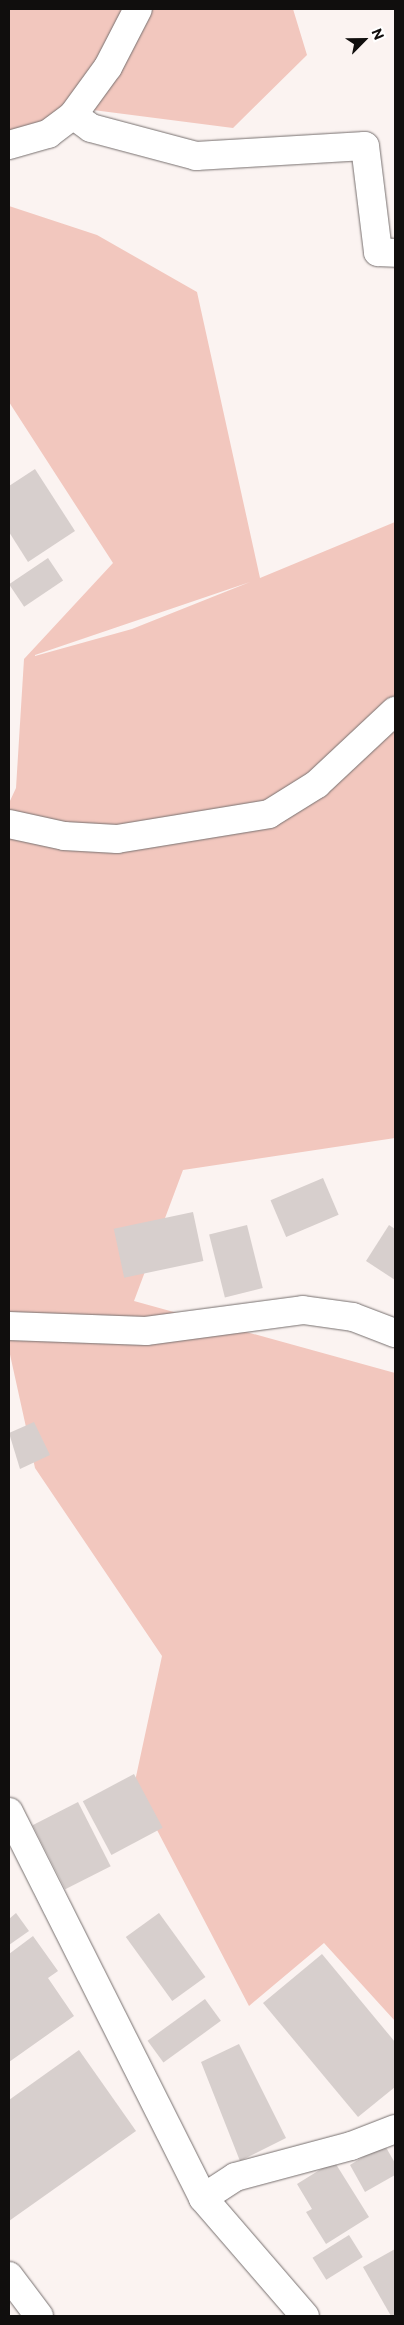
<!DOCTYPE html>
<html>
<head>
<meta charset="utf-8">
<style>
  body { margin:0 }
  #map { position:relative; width:404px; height:2325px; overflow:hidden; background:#fbf3f1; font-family:Commissioner,sans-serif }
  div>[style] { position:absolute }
  .green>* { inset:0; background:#f2c7be }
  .building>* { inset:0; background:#d7cfcd; transform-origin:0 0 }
  .roads { filter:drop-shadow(0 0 1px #77706f) drop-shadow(0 0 1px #77706f) }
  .minor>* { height:28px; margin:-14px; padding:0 14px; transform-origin:14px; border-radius:14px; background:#fff }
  span { translate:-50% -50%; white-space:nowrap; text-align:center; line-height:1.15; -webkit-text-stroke:4px #fff; paint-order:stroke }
  .frame { position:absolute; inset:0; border:10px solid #100e0d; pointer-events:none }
  .north { position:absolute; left:339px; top:15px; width:50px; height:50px; -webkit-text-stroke:4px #fff; paint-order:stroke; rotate:67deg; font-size:14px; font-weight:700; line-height:20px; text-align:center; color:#100e0d }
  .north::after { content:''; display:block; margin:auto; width:18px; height:22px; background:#100e0d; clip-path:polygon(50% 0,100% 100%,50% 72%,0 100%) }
</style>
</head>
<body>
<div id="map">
  <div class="green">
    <i style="clip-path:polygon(9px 9px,293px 9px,307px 55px,233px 128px,93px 110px,9px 153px)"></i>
    <i style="clip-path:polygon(evenodd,9px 206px,97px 235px,197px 292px,260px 578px,395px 522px,395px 1138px,183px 1170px,134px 1301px,395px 1373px,395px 2021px,324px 1943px,249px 2006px,134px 1786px,162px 1656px,35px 1468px,9px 1350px,9px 803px,16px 788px,24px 659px,113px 563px,9px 402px,9px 206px,250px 582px,132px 629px,35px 656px,35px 655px,250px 582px)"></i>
  </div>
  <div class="building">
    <i style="clip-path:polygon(35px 469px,75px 531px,28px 562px,9px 532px,9px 486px)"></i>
    <i style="left:48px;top:558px;width:27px;height:47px;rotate:56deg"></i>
    <i style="left:323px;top:1178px;width:40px;height:57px;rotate:67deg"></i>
    <i style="left:193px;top:1212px;width:50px;height:81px;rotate:78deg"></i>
    <i style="left:247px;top:1225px;width:65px;height:39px;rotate:76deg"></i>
    <i style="clip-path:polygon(389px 1225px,395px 1229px,395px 1280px,366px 1261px)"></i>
    <i style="clip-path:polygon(34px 1422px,50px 1455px,20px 1469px,9px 1433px)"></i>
    <i style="left:134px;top:1774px;width:61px;height:58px;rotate:62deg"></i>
    <i style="left:78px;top:1802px;width:72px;height:51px;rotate:63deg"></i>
    <i style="clip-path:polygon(16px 1913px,29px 1931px,9px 1945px,9px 1919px)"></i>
    <i style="left:159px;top:1913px;width:79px;height:41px;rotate:54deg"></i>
    <i style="clip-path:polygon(33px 1936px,58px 1971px,48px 1978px,74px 2016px,9px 2062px,9px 1954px)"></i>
    <i style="clip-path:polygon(322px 1954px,395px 2042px,395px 2087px,358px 2117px,263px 2003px)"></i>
    <i style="left:205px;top:1999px;width:27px;height:71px;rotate:54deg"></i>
    <i style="clip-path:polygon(239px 2044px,286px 2138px,240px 2161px,201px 2062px)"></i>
    <i style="clip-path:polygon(79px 2050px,136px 2131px,9px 2221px,9px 2100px)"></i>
    <i style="clip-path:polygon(384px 2144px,395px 2163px,395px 2175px,365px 2192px,350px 2165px)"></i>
    <i style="clip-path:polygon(334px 2161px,369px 2217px,326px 2244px,306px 2212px,312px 2209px,297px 2184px)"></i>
    <i style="left:349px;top:2235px;width:26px;height:43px;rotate:58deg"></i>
    <i style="clip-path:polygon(395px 2249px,395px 2316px,391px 2316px,363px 2267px)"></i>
  </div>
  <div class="roads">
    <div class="minor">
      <i style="left:73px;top:115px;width:22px;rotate:36deg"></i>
      <i style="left:91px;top:128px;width:109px;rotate:14.9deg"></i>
      <i style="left:196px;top:156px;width:169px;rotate:-3.4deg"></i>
      <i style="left:365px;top:146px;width:107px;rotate:83deg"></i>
      <i style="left:378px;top:252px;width:17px;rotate:3deg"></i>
      <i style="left:9px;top:145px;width:41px;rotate:-15.8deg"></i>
      <i style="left:48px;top:134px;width:31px;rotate:-37deg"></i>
      <i style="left:73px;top:115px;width:59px;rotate:-53.9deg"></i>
      <i style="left:108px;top:67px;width:65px;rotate:-62.7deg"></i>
      <i style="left:9px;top:824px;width:56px;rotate:12.3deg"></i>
      <i style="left:64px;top:836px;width:53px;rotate:3.2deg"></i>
      <i style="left:117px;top:839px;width:154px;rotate:-9.3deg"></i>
      <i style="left:269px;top:814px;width:57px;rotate:-32deg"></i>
      <i style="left:317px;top:784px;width:107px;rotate:-43.1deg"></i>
      <i style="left:9px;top:1326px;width:137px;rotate:2.1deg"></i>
      <i style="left:146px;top:1331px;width:158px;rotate:-7.6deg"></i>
      <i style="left:303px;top:1310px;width:50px;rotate:8deg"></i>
      <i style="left:353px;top:1317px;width:45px;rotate:20.9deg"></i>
      <i style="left:9px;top:1812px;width:432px;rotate:63.3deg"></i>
      <i style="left:203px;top:2198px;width:156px;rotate:49.2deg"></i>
      <i style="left:203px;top:2198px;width:38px;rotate:-33deg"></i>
      <i style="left:235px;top:2177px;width:120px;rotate:-15deg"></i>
      <i style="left:351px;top:2146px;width:47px;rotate:-21.1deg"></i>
      <i style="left:9px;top:2276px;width:50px;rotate:53.1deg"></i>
    </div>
  </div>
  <div class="frame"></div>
  <div class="north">N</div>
</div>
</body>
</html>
